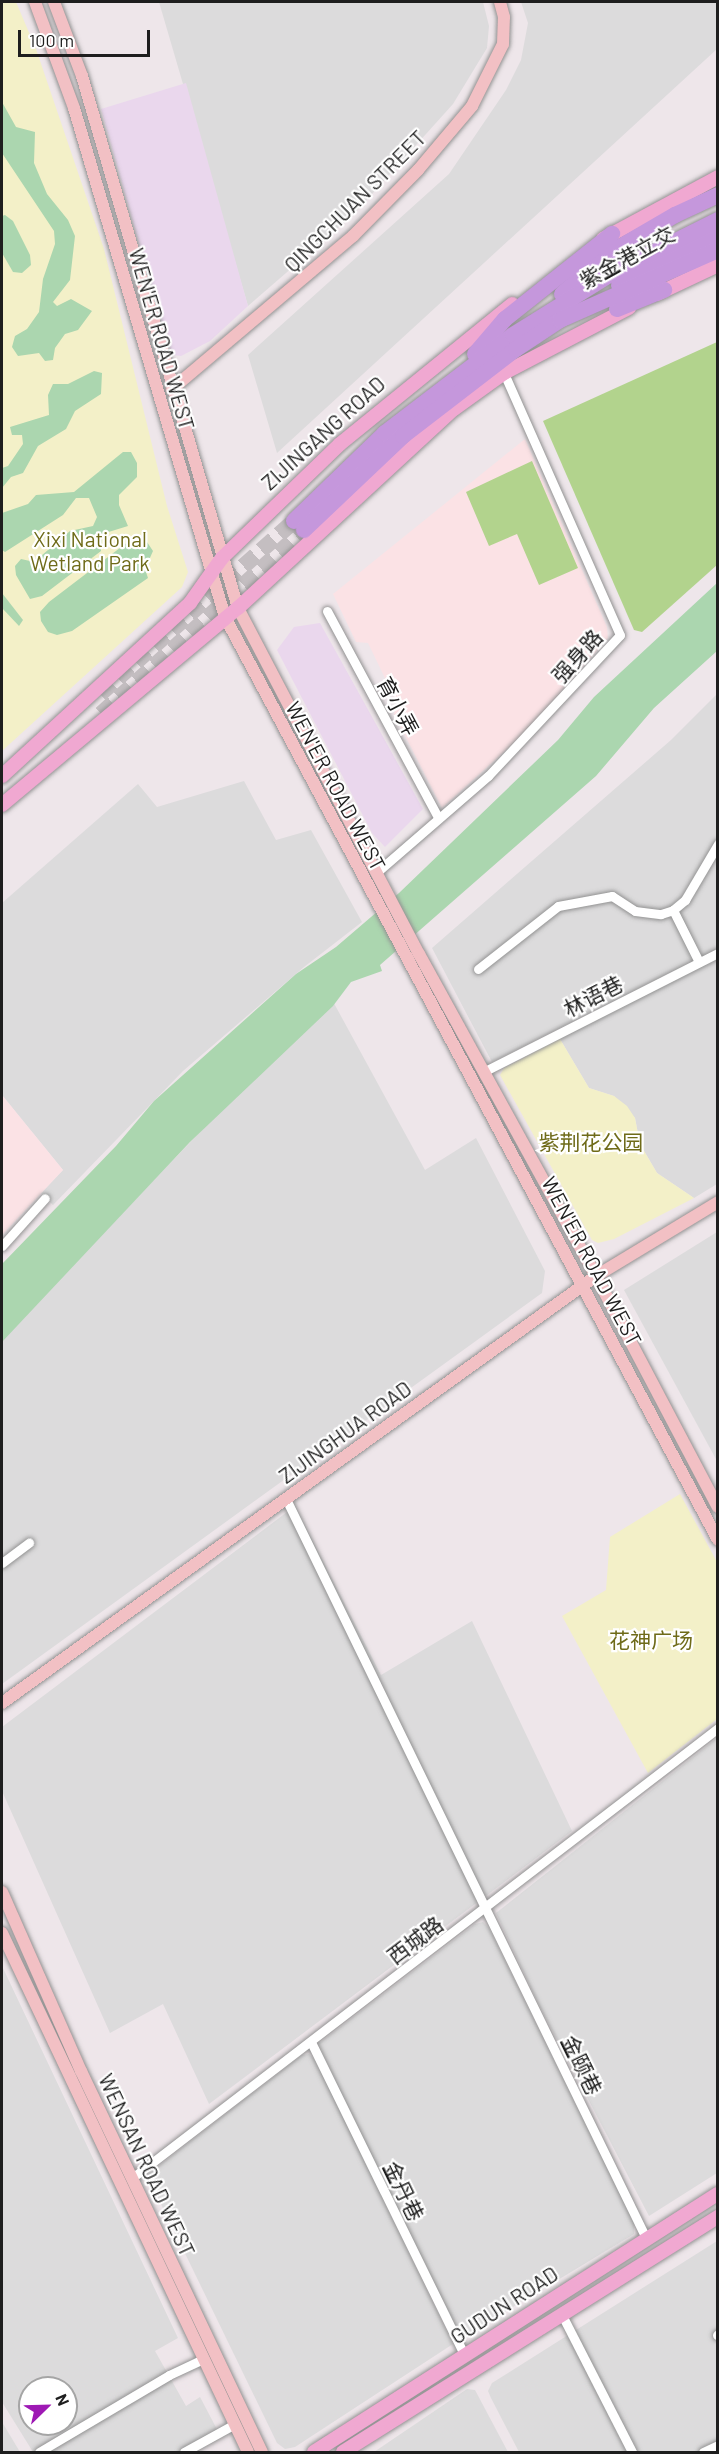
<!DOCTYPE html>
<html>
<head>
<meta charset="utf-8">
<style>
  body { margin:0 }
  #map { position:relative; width:719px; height:2454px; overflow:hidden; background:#eee6ea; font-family:Barlow,"Noto Sans SC",sans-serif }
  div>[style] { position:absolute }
  .residential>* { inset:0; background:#dcdbdc }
  .commercial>* { inset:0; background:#ead7ed }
  .education>* { inset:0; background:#fbe2e5 }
  .park>* { inset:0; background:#f3f0c8 }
  .pitch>* { inset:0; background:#b2d38d }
  .water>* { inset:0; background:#abd6af }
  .highway-tunnel>* { height:16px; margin-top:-8px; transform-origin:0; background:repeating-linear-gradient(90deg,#c4bec1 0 16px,transparent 0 24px) }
  .roads { filter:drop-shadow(0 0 2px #929292) drop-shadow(0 0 2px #929292) }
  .street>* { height:9px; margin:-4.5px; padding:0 4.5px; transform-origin:4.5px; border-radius:4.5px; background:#fff }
  .secondary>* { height:12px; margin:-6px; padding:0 6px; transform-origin:6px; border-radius:6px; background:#f2c0c4 }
  .primary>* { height:14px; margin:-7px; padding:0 7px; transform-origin:7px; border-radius:7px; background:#f0a8d1 }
  .highway>* { height:16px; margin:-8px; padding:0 8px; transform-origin:8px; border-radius:8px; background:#c597dc }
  span { translate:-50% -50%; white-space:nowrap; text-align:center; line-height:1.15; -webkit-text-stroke:4.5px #fff; paint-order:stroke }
  .street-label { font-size:21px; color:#1e1e1e }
  .park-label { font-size:21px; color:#6f6b19 }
  .frame { position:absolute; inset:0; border:3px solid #1e1e1e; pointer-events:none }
  .north { position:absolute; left:18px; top:2376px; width:60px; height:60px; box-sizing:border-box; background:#fff; border:2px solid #a5a5a5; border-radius:50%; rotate:67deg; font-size:16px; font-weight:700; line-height:24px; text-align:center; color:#1e1e1e }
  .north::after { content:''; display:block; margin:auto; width:21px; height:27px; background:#9e19b4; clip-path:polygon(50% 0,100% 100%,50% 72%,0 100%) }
  .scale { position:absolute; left:18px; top:30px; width:132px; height:27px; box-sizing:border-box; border:3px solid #1e1e1e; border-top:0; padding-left:8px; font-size:18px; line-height:21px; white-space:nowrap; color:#1e1e1e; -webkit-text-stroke:4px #fff; paint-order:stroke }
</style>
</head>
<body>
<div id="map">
  <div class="residential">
    <i style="clip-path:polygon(159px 2px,483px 2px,489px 26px,487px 48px,453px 104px,354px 214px,248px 306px)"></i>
    <i style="clip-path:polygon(521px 2px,717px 2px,717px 49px,277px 453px,248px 355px,449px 174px,506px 90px,521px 60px,528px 23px)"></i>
    <i style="clip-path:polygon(717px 694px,717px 949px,492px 1062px,432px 948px,671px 740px)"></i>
    <i style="clip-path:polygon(244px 781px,276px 840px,311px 830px,362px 922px,304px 967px,183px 1071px,53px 1205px,41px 1193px,63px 1170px,2px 1095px,2px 903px,138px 784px,157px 807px)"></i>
    <i style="clip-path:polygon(717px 958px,717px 1184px,694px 1198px,657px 1173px,640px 1144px,635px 1118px,614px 1096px,589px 1088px,560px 1039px)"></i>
    <i style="clip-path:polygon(330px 996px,425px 1170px,476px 1138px,545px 1271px,542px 1293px,2px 1684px,2px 1339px)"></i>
    <i style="clip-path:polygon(717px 1232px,717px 1461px,624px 1290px)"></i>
    <i style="clip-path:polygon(295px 1506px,381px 1675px,472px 1621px,572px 1831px,209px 2104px,163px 2004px,110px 2033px,2px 1791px,2px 1727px)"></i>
    <i style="clip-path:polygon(717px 1738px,717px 2173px,649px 2216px,538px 2003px,496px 1913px)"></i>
    <i style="clip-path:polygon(483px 1922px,489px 1928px,634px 2223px,634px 2234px,460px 2339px,318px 2044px,475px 1924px)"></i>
    <i style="clip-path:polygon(evenodd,2px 1966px,178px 2338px,155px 2351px,186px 2406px,200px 2397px,220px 2435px,192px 2452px,33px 2452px,2px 2402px,2px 1966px,30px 2388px,66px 2388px,66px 2424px,30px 2424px,30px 2388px)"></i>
    <i style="clip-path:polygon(309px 2054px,316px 2061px,453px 2344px,295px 2447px,285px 2449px,277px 2443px,147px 2175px,302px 2055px)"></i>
    <i style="clip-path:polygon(717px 2241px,717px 2452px,519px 2452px,491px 2398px,488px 2391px,492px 2383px)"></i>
    <i style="clip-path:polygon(467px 2389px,475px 2390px,508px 2452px,374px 2452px)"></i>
    <i style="clip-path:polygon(2px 2422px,20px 2452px,2px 2452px)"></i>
  </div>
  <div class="commercial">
    <i style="clip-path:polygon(186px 83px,248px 306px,210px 341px,181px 356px,173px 355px,168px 347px,101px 109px)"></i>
    <i style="clip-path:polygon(320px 623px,423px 809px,385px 847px,372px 833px,277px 650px,294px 627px)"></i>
  </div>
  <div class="education">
    <i style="clip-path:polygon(525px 439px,607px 627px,608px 638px,527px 731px,442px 808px,394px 714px,397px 703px,368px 643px,356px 642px,333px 594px)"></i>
    <i style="clip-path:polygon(2px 1095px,63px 1170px,2px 1235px)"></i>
  </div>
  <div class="park">
    <i style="clip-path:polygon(2px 2px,16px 2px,36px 49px,104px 249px,167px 506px,188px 572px,182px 587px,2px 751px)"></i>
    <i style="clip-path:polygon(560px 1039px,589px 1088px,614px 1096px,627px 1106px,635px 1118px,640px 1144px,657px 1173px,694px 1198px,614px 1239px,598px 1243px,592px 1240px,500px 1075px,504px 1068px)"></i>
    <i style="clip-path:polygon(680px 1494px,717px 1562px,717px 1719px,648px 1773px,562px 1616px,606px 1590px,610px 1537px)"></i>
  </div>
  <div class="pitch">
    <i style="clip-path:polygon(717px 342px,717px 565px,642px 632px,634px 630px,543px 421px)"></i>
    <i style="clip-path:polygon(532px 461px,578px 568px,539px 585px,517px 534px,489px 546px,466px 492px)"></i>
  </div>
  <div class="water">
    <i style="clip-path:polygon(2px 102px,16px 127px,35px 132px,34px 163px,47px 194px,68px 220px,75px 236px,70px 280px,53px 302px,57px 306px,71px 299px,92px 311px,78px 330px,65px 334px,55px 348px,53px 360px,45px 361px,39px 353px,18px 356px,12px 347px,15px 336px,27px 329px,39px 312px,43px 279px,55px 244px,54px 231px,2px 153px)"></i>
    <i style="clip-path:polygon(5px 215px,13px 221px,30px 255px,31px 265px,22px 273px,13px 272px,2px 253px,2px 216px)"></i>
    <i style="clip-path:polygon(94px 371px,102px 373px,101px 394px,75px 411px,66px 429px,38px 446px,23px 473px,11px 477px,2px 488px,2px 468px,8px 466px,23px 444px,22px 435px,12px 435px,10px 427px,49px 415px,48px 395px,53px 384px,68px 384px)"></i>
    <i style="clip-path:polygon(123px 452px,131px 452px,137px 463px,137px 477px,119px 495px,119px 505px,128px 526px,102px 534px,101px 551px,42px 596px,30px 599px,16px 575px,15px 566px,21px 559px,30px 561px,41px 556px,70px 531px,93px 526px,97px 517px,89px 498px,76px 498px,63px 515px,5px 552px,2px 550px,2px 513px,28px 504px,36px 495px,74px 492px)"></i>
    <i style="clip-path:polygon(143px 536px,153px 551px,145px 569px,148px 578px,72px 631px,57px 635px,48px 632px,41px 621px,40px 612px,49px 602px,129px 541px)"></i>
    <i style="clip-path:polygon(717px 583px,717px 651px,654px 708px,596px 776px,380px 965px,382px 971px,351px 982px,333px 1006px,190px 1142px,2px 1342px,2px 1264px,116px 1146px,154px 1101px,296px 974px,336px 947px,399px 893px,558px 740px,594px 697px)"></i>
    <i style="clip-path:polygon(2px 593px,23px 620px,19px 626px,2px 608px)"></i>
  </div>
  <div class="highway-tunnel">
    <i style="left:100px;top:694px;width:260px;rotate:-41.7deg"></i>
    <i style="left:101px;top:714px;width:274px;rotate:-42.2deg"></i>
  </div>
  <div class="roads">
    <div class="street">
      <i style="left:327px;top:611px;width:234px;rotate:61.7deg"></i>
      <i style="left:377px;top:872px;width:147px;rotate:-40.9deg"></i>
      <i style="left:488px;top:776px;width:193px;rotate:-46.9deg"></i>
      <i style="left:620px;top:635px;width:287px;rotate:-113.9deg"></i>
      <i style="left:673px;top:910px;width:58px;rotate:63.4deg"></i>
      <i style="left:478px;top:969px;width:102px;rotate:-38.2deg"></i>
      <i style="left:558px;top:906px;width:55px;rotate:-10.5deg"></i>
      <i style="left:612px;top:896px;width:27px;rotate:33deg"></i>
      <i style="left:635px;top:911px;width:26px;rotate:7deg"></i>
      <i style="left:661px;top:914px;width:13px;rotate:-18deg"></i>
      <i style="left:673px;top:910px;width:16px;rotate:-40deg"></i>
      <i style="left:685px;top:900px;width:65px;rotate:-59.5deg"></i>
      <i style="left:485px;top:1071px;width:261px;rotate:-26.9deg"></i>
      <i style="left:2px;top:1246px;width:64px;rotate:-48.1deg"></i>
      <i style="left:286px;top:1499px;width:822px;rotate:64.03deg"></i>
      <i style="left:2px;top:1563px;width:34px;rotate:-37deg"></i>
      <i style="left:311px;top:2042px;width:348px;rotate:63.9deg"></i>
      <i style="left:132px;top:2178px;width:739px;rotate:-37.52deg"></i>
      <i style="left:562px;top:2315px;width:154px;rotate:62.9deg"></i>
      <i style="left:717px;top:2335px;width:1px;rotate:-45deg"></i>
      <i style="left:39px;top:2452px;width:151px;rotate:-30.6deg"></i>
      <i style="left:169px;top:2375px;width:38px;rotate:-25deg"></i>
      <i style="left:184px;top:2452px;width:58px;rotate:-28.8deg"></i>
      <i style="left:703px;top:2452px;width:17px;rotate:-25deg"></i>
    </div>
    <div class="secondary">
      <i style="left:35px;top:2px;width:113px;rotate:69.8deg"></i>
      <i style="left:74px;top:108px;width:531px;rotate:73.48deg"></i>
      <i style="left:225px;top:617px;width:1046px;rotate:61.89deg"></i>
      <i style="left:54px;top:2px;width:79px;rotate:69.3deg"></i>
      <i style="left:82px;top:76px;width:554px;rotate:73.66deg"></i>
      <i style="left:238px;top:608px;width:390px;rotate:62.4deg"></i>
      <i style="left:419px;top:954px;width:367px;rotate:61.2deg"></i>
      <i style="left:596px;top:1276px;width:261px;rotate:62.2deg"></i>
      <i style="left:172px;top:389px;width:237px;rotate:-40.2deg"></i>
      <i style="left:353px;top:236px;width:93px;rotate:-45.4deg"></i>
      <i style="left:418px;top:170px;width:84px;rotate:-49.8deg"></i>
      <i style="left:472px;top:106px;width:69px;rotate:-63.4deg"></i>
      <i style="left:503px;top:44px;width:27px;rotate:-88deg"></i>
      <i style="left:504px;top:17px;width:16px;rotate:-105deg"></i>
      <i style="left:2px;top:1703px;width:732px;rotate:-35.71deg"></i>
      <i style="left:596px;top:1276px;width:143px;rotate:-31.2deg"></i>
      <i style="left:2px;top:1892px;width:196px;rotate:66.2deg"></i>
      <i style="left:81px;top:2071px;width:422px;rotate:64.6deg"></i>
      <i style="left:2px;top:1933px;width:574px;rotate:64.64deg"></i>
    </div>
    <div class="primary">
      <i style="left:603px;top:239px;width:131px;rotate:-28.3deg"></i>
      <i style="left:657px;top:294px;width:68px;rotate:-25.4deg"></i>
      <i style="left:2px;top:776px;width:255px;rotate:-42.6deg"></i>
      <i style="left:190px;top:603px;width:55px;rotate:-54.6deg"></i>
      <i style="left:222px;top:558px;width:164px;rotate:-44deg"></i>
      <i style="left:340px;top:444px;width:222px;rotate:-39.1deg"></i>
      <i style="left:2px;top:805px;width:307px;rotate:-39.9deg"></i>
      <i style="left:238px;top:608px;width:294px;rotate:-42.7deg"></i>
      <i style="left:454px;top:409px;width:62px;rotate:-35.8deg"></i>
      <i style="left:504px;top:373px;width:141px;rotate:-27.5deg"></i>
      <i style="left:314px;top:2452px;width:479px;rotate:-32.6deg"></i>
      <i style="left:343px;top:2452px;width:443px;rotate:-32.1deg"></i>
    </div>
    <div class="highway">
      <i style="left:619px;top:285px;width:111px;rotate:-26.8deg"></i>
      <i style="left:562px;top:294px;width:61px;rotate:-41deg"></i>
      <i style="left:608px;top:254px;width:78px;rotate:-30.2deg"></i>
      <i style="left:675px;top:215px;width:47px;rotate:-24.9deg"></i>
      <i style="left:617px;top:309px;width:51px;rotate:-22deg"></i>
      <i style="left:475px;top:354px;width:46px;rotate:-49.4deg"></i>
      <i style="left:505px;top:319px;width:137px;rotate:-38.5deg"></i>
      <i style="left:294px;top:521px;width:127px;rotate:-44deg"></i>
      <i style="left:385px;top:433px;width:161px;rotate:-37.4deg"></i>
      <i style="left:513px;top:335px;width:121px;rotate:-31.9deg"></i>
      <i style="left:616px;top:271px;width:114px;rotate:-26.6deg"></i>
      <i style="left:304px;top:530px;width:137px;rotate:-43.5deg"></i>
      <i style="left:403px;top:436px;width:143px;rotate:-37.6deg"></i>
      <i style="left:516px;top:349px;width:53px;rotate:-33.4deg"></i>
      <i style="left:560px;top:320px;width:173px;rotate:-23.9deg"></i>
    </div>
  </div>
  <div class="street-label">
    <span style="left:355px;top:201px;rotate:-45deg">QINGCHUAN STREET</span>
    <span style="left:627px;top:257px;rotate:-29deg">紫金港立交</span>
    <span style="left:162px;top:339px;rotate:74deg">WEN'ER ROAD WEST</span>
    <span style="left:323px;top:433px;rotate:-42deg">ZIJINGANG ROAD</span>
    <span style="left:577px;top:656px;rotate:-48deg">强身路</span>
    <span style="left:398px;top:706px;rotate:62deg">育小弄</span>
    <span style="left:336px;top:786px;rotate:62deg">WEN'ER ROAD WEST</span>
    <span style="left:593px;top:996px;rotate:-27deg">林语巷</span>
    <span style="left:592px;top:1261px;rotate:62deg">WEN'ER ROAD WEST</span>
    <span style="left:345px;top:1432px;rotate:-36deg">ZIJINGHUA ROAD</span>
    <span style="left:415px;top:1940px;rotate:-37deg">西城路</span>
    <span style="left:582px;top:2065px;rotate:64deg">金颐巷</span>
    <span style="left:147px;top:2165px;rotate:65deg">WENSAN ROAD WEST</span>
    <span style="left:404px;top:2191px;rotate:64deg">金丹巷</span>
    <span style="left:504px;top:2305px;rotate:-33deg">GUDUN ROAD</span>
  </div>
  <div class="park-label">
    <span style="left:90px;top:551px">Xixi National<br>Wetland Park</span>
    <span style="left:591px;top:1142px">紫荆花公园</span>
    <span style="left:651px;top:1640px">花神广场</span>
  </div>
  <div class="frame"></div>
  <div class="north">N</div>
  <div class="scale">100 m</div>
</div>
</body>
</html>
